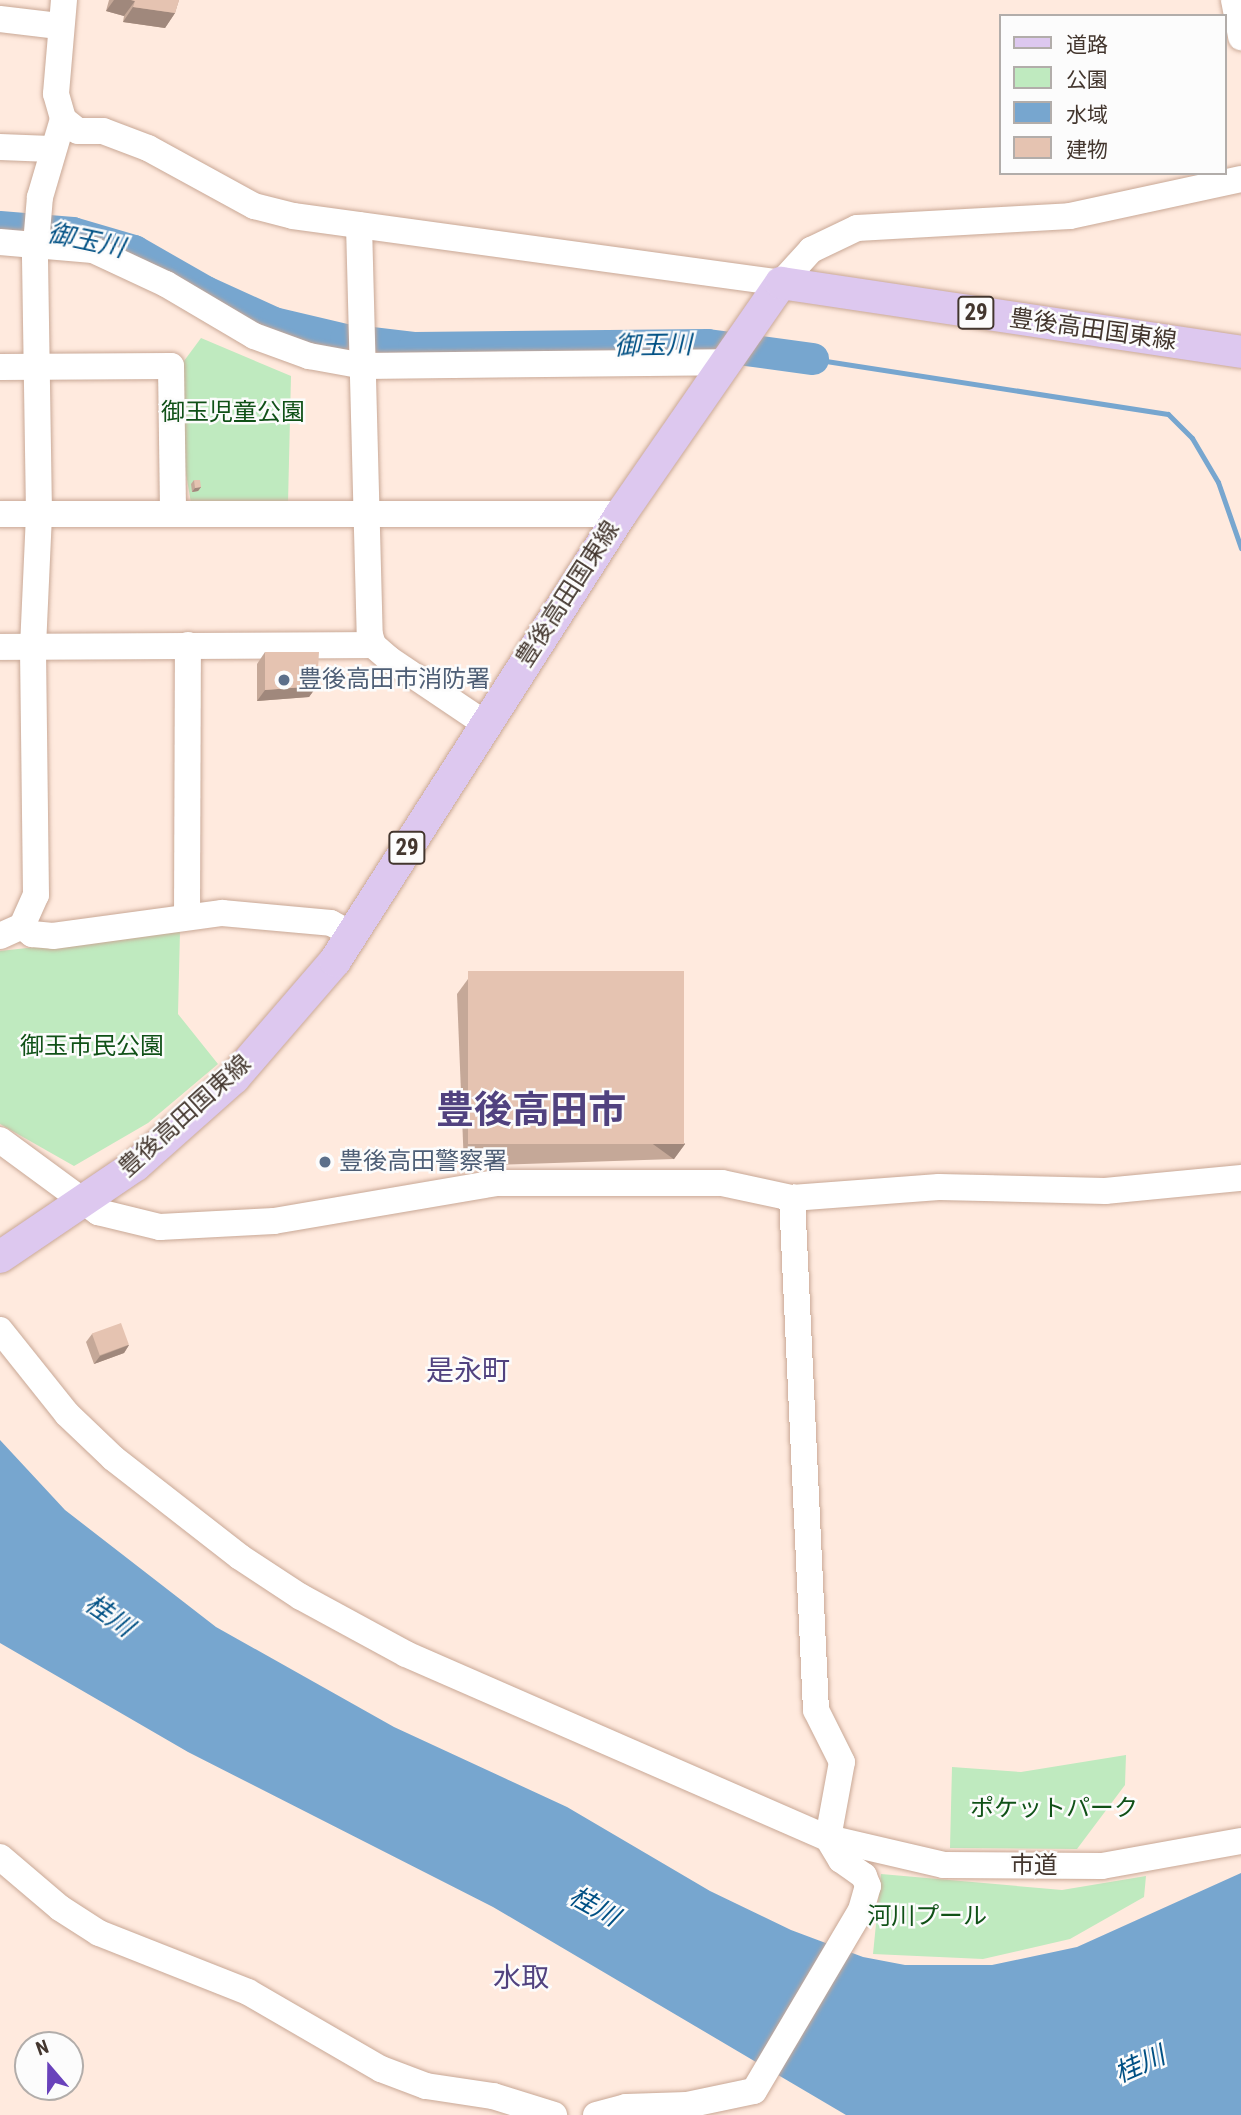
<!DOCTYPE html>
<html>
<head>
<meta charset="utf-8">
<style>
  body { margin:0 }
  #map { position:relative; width:1241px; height:2115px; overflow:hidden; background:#ffeade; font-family:"Roboto Condensed","Noto Sans JP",sans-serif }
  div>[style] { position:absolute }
  .green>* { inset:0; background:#bfeabf }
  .water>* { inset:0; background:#77a6cf }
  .stream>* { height:5px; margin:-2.5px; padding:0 2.5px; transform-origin:2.5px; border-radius:2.5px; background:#77a6cf }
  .river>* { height:32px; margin:-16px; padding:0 16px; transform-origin:16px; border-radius:16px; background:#77a6cf }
  .roads { filter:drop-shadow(0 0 2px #c9a896) drop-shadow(0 0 2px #c9a896) }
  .minor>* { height:26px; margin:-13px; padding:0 13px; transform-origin:13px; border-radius:13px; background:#fff }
  .major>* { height:32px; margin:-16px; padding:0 16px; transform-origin:16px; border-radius:16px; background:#ddc8ef }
  .wall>* { inset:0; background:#c5a898 }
  .shaded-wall>* { inset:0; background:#a0887c; transform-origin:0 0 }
  .building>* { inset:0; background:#e5c3b1; transform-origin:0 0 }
  .dots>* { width:19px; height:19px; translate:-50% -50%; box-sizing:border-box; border:4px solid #fcfcfc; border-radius:50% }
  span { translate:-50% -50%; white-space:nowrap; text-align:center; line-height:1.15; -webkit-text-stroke:5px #fcfcfc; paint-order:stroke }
  .shield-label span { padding:2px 5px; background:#fcfcfc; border:2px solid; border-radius:5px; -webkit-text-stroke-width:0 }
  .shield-label { font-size:23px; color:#43362e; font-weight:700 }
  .street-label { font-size:24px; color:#43362e }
  .park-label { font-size:24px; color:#105117 }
  .service-label { font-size:24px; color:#4e5e75 }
  .left { translate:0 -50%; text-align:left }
  .water-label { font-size:26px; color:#005084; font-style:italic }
  .quarter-label { font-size:28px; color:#51427f }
  .town-label { font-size:38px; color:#51427f; font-weight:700 }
  .legend { position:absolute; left:999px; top:14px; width:228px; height:161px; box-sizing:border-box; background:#fcfcfc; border:2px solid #b2adaa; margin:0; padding:9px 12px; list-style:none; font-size:21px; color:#43362e }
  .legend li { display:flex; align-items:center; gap:14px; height:35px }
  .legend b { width:35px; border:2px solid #b2adaa }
  .north { position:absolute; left:14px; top:2031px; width:70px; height:70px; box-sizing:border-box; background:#fcfcfc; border:2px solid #b2adaa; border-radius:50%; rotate:340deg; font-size:19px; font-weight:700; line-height:28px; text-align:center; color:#43362e }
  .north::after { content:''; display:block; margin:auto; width:24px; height:32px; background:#6942bb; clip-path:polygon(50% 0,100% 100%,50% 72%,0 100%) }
</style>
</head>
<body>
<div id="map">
  <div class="green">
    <i style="clip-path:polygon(201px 338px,291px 376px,288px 503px,191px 503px,170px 380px)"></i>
    <i style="clip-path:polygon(180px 931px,178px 1014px,218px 1064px,148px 1123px,74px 1166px,0 1124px,0 951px)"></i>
    <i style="clip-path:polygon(1126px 1755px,1125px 1785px,1077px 1849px,950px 1848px,952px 1767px,1021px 1772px)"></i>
    <i style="clip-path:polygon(881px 1874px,1062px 1890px,1146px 1876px,1144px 1897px,1070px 1939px,983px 1959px,873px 1954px)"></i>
  </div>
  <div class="water">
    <i style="clip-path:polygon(0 1440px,65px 1510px,216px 1627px,394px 1727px,567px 1807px,710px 1891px,791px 1930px,863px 1957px,905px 1965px,992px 1965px,1077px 1947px,1241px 1873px,1241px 2115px,846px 2115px,493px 1907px,188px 1752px,0 1643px)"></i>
  </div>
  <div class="stream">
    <i style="left:813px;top:359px;width:359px;rotate:8.8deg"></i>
    <i style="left:1168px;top:414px;width:34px;rotate:45deg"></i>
    <i style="left:1192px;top:438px;width:51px;rotate:59.4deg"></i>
    <i style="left:1218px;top:482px;width:70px;rotate:70.8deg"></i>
  </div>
  <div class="river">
    <i style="left:0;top:227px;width:73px;rotate:4.7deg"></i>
    <i style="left:73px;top:233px;width:64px;rotate:16.4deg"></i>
    <i style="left:134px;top:251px;width:83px;rotate:29.7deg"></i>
    <i style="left:206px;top:292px;width:75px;rotate:24.5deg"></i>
    <i style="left:274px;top:323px;width:74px;rotate:13.3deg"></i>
    <i style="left:346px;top:340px;width:68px;rotate:6.7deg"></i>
    <i style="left:414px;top:348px;width:294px;rotate:-0.6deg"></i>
    <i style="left:708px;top:345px;width:106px;rotate:7.6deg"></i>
  </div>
  <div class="roads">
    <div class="minor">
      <i style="left:64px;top:0;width:94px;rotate:94.9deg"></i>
      <i style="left:56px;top:94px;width:26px;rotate:74deg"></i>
      <i style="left:63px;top:119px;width:19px;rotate:39deg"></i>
      <i style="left:78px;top:131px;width:25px"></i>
      <i style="left:103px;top:131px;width:48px;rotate:20.7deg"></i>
      <i style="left:148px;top:148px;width:121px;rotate:28.7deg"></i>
      <i style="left:254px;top:206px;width:40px;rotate:14.4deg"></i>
      <i style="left:293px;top:216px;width:493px;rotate:7.8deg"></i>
      <i style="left:781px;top:283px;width:45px;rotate:-47.7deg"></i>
      <i style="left:811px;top:250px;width:51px;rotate:-25.6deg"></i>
      <i style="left:857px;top:228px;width:213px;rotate:-3.2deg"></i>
      <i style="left:1070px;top:216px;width:175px;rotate:-12.2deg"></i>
      <i style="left:1234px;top:0;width:38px;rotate:79deg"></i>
      <i style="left:0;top:19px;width:59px;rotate:6.8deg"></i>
      <i style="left:0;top:147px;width:51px;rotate:2.2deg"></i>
      <i style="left:359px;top:225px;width:410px;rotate:88.5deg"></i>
      <i style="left:370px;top:635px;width:10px;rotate:73deg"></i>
      <i style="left:373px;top:645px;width:21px;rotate:41deg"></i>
      <i style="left:389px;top:659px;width:115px;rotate:34deg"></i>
      <i style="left:0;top:242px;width:93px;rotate:4.9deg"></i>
      <i style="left:93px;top:250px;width:81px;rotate:25deg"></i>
      <i style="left:166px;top:284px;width:102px;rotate:30.6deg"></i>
      <i style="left:254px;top:336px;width:59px;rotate:20deg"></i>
      <i style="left:309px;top:356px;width:56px;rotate:10.3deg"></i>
      <i style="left:364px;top:366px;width:359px;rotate:-0.6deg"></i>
      <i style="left:0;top:367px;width:171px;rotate:-0.3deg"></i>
      <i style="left:171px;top:366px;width:147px;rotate:89.2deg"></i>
      <i style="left:0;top:514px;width:621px"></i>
      <i style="left:0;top:647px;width:373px;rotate:-0.3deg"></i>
      <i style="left:187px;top:915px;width:270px;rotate:-89.8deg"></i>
      <i style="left:22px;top:926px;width:13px;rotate:39deg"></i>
      <i style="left:32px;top:934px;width:21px;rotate:5deg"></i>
      <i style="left:53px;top:936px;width:171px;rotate:-7.8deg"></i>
      <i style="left:222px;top:913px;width:109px;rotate:5.2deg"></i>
      <i style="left:331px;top:923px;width:25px;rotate:29deg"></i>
      <i style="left:0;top:936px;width:24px;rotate:-24deg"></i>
      <i style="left:22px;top:926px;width:34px;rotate:-66deg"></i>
      <i style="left:36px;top:895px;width:248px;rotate:-90.7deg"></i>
      <i style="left:33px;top:647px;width:134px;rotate:-87.4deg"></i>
      <i style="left:39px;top:513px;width:257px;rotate:-90.9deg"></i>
      <i style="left:35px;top:256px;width:59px;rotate:-85.2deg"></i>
      <i style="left:40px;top:197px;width:81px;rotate:-73.6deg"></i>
      <i style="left:0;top:1140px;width:122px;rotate:36.3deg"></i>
      <i style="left:98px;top:1212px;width:64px;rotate:13.6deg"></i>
      <i style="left:160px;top:1227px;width:114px;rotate:-3deg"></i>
      <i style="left:274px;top:1221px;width:225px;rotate:-9.7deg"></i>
      <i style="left:496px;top:1183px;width:226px"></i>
      <i style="left:722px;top:1183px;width:72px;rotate:12.1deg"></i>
      <i style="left:792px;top:1198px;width:147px;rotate:-4.3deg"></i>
      <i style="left:939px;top:1187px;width:166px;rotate:1.4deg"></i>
      <i style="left:1105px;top:1191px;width:137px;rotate:-5.5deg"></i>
      <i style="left:0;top:1330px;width:107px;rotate:51.4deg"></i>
      <i style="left:67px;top:1414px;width:64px;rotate:43.7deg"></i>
      <i style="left:113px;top:1458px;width:161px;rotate:37.9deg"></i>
      <i style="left:240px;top:1557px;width:73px;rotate:33.3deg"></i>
      <i style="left:301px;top:1597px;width:119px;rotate:28.5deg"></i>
      <i style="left:406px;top:1654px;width:460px;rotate:23.6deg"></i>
      <i style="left:828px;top:1838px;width:119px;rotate:13.1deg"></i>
      <i style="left:944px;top:1865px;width:158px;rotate:0.4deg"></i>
      <i style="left:1102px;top:1866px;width:141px;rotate:-10.2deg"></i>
      <i style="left:0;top:1857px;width:79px;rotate:40.4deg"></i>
      <i style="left:60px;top:1908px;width:46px;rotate:32.7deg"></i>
      <i style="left:99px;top:1933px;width:160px;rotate:21.6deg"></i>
      <i style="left:248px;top:1992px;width:154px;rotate:30.1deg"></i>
      <i style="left:381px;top:2069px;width:48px;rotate:20.7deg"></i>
      <i style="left:426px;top:2086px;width:68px;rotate:8.5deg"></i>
      <i style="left:493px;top:2096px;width:64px;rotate:17.3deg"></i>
      <i style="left:596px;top:2115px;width:31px;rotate:-15deg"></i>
      <i style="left:626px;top:2107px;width:61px;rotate:-1.9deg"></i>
      <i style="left:687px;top:2105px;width:68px;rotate:-11.8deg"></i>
      <i style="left:754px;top:2091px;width:210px;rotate:-59.4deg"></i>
      <i style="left:861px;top:1910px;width:25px;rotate:-74deg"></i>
      <i style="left:868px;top:1886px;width:11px;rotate:-112deg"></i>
      <i style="left:864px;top:1876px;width:28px;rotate:-145deg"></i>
      <i style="left:841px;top:1860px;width:26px;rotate:-121deg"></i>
      <i style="left:828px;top:1838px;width:77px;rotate:-79.6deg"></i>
      <i style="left:842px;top:1762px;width:58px;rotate:-116.6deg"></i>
      <i style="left:816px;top:1710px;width:513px;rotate:-92.68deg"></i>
    </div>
    <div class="major">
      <i style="left:0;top:1257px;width:164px;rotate:-34.1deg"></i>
      <i style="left:136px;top:1165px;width:131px;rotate:-41.6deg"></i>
      <i style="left:234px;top:1078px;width:155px;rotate:-49.2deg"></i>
      <i style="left:335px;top:961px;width:531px;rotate:-57.39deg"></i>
      <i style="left:621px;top:514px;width:281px;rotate:-55.3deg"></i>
      <i style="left:781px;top:283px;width:465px;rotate:8.5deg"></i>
    </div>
  </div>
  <div class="wall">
    <i style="clip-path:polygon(109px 0,179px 0,175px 13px,165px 28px,123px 22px,124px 16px,106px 11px)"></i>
    <i style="clip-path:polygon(194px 480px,201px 487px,198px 491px,192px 492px,191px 484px)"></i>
    <i style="clip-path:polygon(265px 652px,317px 686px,309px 697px,257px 701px,257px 664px)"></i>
    <i style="clip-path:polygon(468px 979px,685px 1144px,674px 1159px,464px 1166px,457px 994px)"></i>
    <i style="clip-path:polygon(92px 1334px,129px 1345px,124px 1353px,94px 1364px,86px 1342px)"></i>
  </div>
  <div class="shaded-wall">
    <i style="clip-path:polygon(114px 0,131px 0,135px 1px,124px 16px,106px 11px)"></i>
    <i style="clip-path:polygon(133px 7px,175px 13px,165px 28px,123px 22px)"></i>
    <i style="clip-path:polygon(201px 487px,198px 491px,192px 492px,195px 488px)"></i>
    <i style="clip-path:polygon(317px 686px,309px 697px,257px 701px,265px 690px)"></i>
    <i style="left:685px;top:1144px;width:19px;height:211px;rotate:126deg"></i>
    <i style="clip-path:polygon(129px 1345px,124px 1353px,94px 1364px,100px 1356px)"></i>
  </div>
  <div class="building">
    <i style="clip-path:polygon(131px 0,179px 0,175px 13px,133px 7px,135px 1px)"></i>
    <i style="clip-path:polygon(194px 480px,200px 480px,201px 487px,195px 488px)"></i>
    <i style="clip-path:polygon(265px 652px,319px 652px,317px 686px,265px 690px)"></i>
    <i style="left:684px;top:971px;width:173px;height:216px;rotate:90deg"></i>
    <i style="left:121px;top:1323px;width:23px;height:31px;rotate:70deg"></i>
  </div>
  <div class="dots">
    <i style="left:284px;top:680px;background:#5c6f8a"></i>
    <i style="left:325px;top:1162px;background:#5c6f8a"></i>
  </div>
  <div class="shield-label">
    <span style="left:976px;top:313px">29</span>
    <span style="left:407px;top:848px">29</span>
  </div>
  <div class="street-label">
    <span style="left:1093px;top:330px;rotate:8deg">豊後高田国東線</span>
    <span style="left:568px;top:594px;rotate:-57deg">豊後高田国東線</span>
    <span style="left:185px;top:1116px;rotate:-42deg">豊後高田国東線</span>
    <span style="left:1034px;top:1866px">市道</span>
  </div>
  <div class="park-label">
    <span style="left:233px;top:413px">御玉児童公園</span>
    <span style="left:92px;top:1047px">御玉市民公園</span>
    <span style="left:1054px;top:1809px">ポケットパーク</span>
    <span style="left:927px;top:1917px">河川プール</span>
  </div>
  <div class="service-label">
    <span class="left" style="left:298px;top:680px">豊後高田市消防署</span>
    <span class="left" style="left:339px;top:1162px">豊後高田警察署</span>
  </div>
  <div class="water-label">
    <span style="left:86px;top:241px;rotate:12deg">御玉川</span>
    <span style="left:653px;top:346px;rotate:-1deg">御玉川</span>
    <span style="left:109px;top:1616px;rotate:35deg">桂川</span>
    <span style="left:594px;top:1907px;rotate:29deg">桂川</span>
    <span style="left:1140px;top:2065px;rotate:-24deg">桂川</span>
  </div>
  <div class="quarter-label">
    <span style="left:468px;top:1371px">是永町</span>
    <span style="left:521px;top:1978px">水取</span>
  </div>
  <div class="town-label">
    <span style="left:531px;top:1111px">豊後高田市</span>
  </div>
  <ul class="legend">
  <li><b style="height:9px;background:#ddc8ef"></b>道路</li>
  <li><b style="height:19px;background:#bfeabf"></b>公園</li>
  <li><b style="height:19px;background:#77a6cf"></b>水域</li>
  <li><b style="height:19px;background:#e5c3b1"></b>建物</li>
  </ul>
  <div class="north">N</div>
</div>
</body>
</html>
